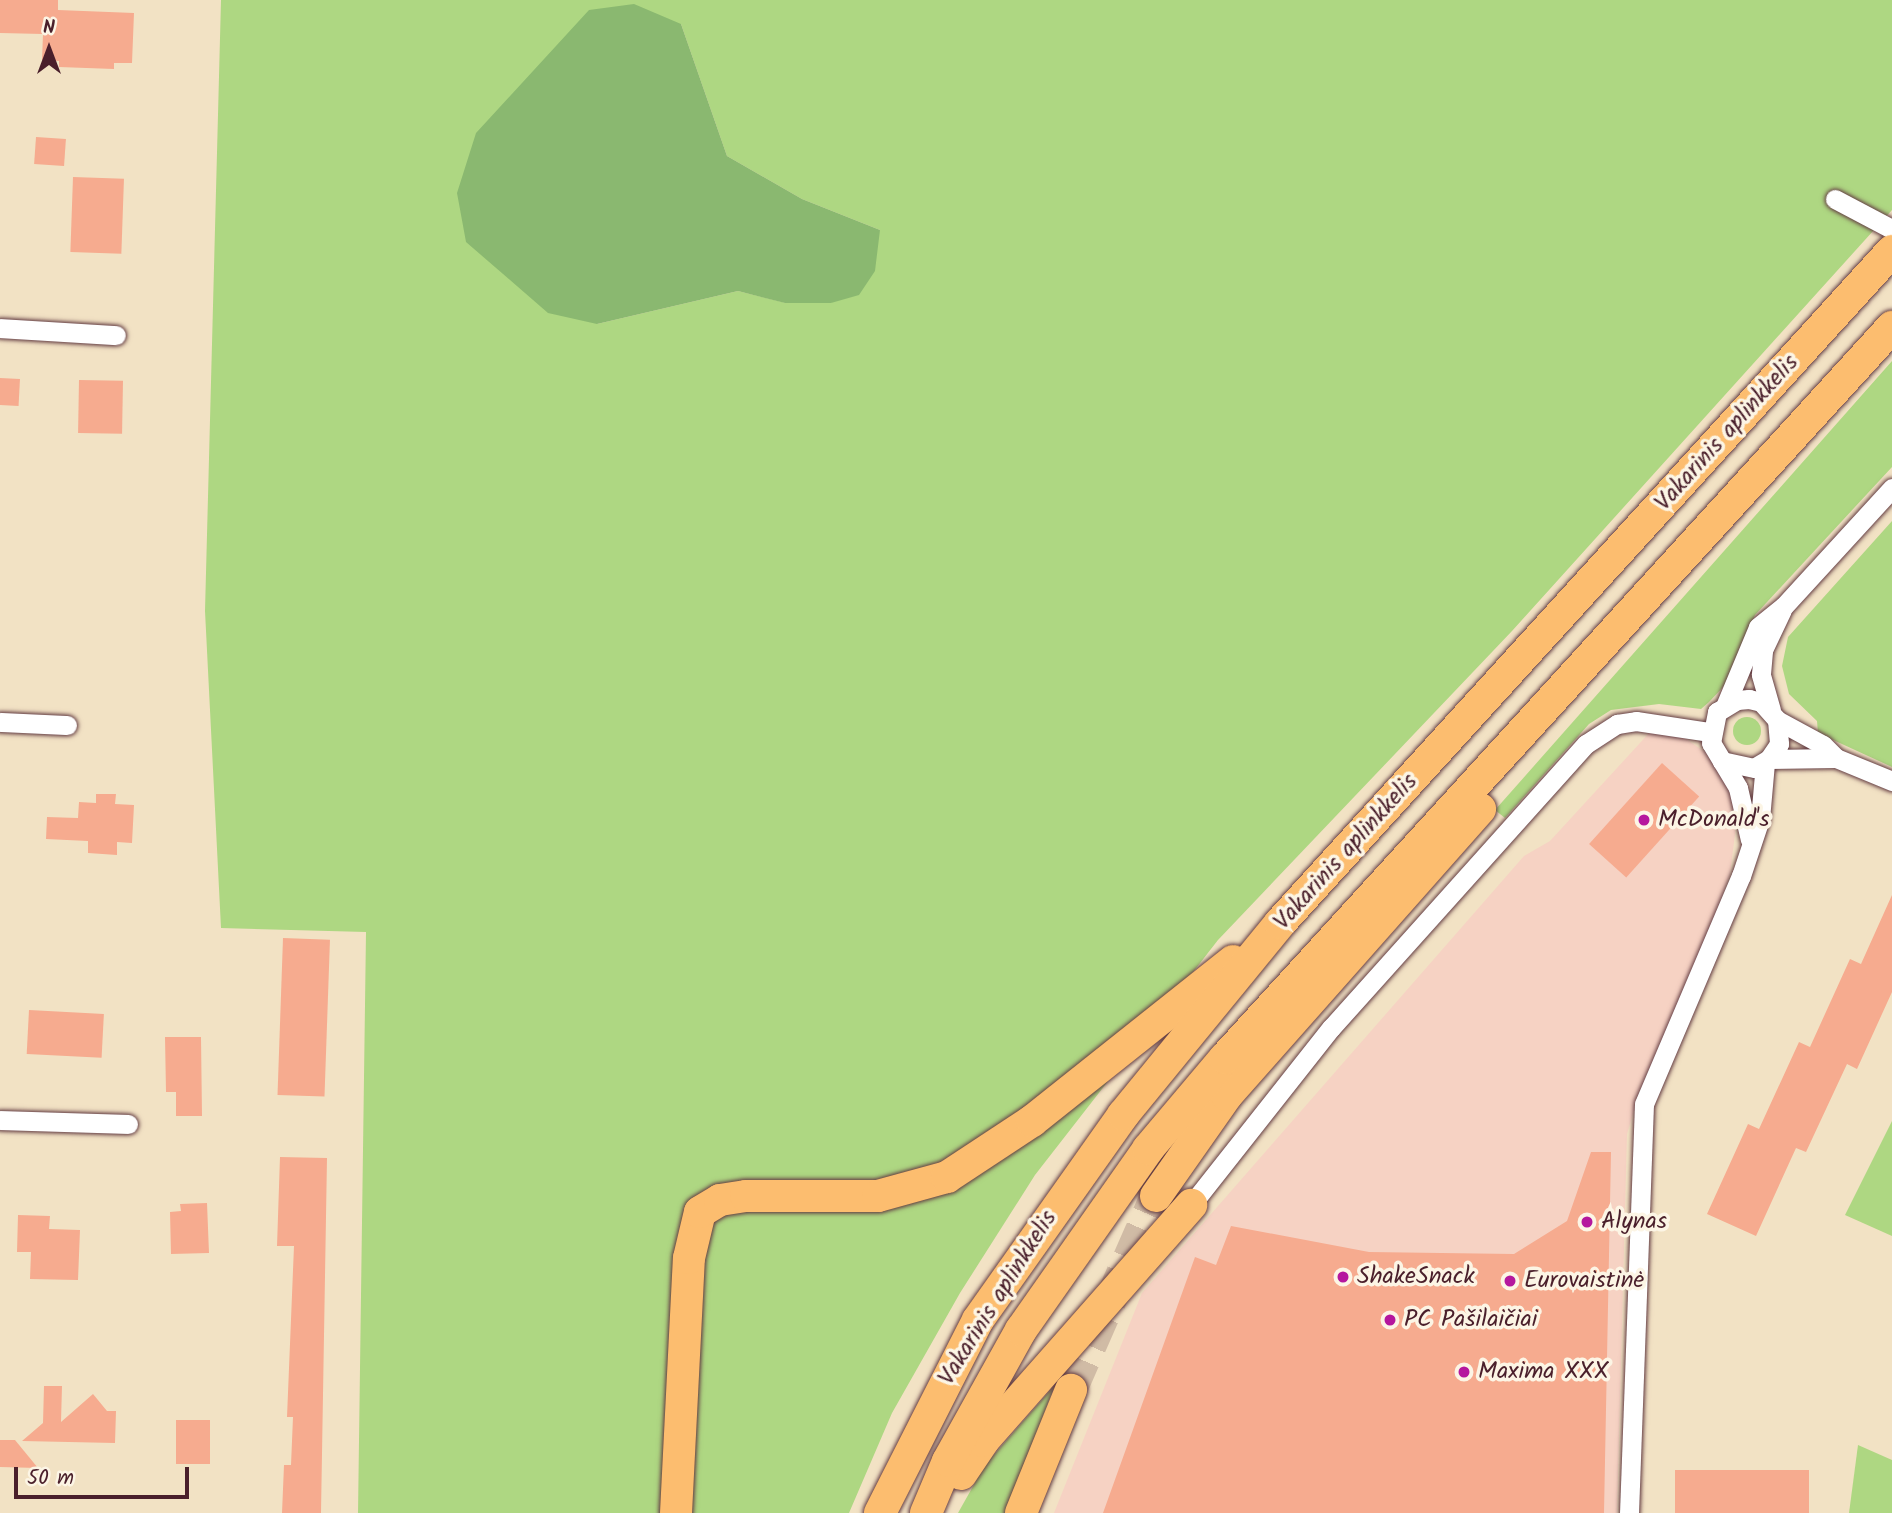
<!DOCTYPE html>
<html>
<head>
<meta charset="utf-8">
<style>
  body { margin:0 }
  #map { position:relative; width:1892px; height:1513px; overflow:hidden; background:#f2e2c4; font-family:Kalam,sans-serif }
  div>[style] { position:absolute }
  .built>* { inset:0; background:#f6d2c3 }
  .green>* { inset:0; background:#aed782 }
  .round { border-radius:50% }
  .forest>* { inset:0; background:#8ab870 }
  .building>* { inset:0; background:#f6ab8f; transform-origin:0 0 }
  .trunk-tunnel>* { height:32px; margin-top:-16px; transform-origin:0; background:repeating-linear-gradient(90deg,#d0bba5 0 32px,transparent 0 48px) }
  .roads { filter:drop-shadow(0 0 2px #633c42) drop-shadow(0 0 2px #633c42) }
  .minor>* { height:19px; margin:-9.5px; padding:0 9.5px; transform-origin:9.5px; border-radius:9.5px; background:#fff }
  .trunk>* { height:32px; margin:-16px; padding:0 16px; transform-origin:16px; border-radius:16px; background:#fcbd6f }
  .dots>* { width:19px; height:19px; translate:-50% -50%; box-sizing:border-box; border:4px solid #fcf5e5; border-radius:50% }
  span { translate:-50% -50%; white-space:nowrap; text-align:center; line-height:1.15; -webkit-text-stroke:7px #fcf5e5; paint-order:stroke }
  .street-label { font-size:24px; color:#4a1f2b }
  .poi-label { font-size:24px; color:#4a1f2b }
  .left { translate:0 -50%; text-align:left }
  .north { position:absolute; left:14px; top:14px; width:70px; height:70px; -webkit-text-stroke:5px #fcf5e5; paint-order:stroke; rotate:0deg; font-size:19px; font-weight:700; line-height:28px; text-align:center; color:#4a1f2b }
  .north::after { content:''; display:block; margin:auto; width:24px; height:32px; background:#4a1f2b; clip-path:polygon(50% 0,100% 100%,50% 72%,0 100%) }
  .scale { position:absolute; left:14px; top:1467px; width:175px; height:32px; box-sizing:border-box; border:4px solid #4a1f2b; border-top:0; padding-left:9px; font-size:21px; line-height:24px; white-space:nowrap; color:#4a1f2b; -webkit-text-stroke:5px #fcf5e5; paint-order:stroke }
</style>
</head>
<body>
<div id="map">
  <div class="built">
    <i style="clip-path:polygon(1651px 731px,1683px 737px,1705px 752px,1732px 787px,1736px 826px,1730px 874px,1716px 913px,1639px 1093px,1627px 1134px,1617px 1513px,1054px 1513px,1142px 1293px,1524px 856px,1550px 841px)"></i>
  </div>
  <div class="green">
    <i style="clip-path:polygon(evenodd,221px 0,1892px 0,1892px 210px,1512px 631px,1218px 940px,1035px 1175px,960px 1293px,892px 1413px,849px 1513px,358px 1513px,366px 932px,221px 928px,205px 611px,221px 0,681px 24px,727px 156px,802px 199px,880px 230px,831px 303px,786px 303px,738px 291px,597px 324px,681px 24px)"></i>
    <i style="clip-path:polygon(1892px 361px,1892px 467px,1755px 615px,1725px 685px,1709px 702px,1701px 709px,1659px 704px,1611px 710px,1589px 724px,1505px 818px,1495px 810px)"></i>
    <i style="clip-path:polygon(1892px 521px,1892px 767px,1818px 733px,1817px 721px,1789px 694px,1782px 666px,1788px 637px)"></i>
    <i class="round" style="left:1733px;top:717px;width:28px;height:28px"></i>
    <i style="clip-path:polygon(1892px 1121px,1892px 1236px,1845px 1215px)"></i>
    <i style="clip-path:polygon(1055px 1385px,1005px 1513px,958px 1513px,985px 1465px)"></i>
    <i style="clip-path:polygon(1858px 1445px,1892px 1460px,1892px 1513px,1849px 1513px)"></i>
  </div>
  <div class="forest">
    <i style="clip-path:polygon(634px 4px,681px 24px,727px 156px,802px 199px,880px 230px,875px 271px,859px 295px,831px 303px,785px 303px,738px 291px,597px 324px,548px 313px,466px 242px,457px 193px,476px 133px,589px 10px)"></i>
  </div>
  <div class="building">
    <i style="clip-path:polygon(0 0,58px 0,58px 10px,134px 13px,132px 63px,114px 63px,114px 69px,59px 67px,59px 61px,42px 60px,43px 34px,0 33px)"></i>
    <i style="left:36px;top:137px;width:30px;height:27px;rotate:4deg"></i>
    <i style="left:73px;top:177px;width:51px;height:75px;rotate:2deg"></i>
    <i style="left:0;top:378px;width:20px;height:27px;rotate:3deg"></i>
    <i style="left:79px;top:380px;width:44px;height:53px;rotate:1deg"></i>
    <i style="left:1662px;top:763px;width:50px;height:109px;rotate:42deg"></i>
    <i style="clip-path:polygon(96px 794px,116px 794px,115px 804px,134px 805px,132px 843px,117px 842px,117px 855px,88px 853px,88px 841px,46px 839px,47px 817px,78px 818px,79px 802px,96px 803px)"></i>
    <i style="clip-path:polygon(1892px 895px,1892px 992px,1857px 1069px,1847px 1064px,1806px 1152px,1796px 1148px,1756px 1236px,1707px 1214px,1748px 1124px,1759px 1129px,1799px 1042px,1810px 1047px,1850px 959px,1861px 964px)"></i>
    <i style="left:283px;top:938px;width:47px;height:157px;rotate:2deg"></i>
    <i style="left:29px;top:1010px;width:75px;height:44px;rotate:3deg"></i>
    <i style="clip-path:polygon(165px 1037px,201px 1037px,202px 1116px,176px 1116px,176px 1092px,166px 1092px)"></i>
    <i style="clip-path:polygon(1591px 1152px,1611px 1152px,1604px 1513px,1103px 1513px,1195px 1257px,1216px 1265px,1231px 1226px,1369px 1252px,1514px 1254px,1567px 1221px)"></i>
    <i style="clip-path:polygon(280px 1157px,327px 1158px,321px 1513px,282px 1513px,284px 1465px,291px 1465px,293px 1417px,287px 1417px,294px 1246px,277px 1246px)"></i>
    <i style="clip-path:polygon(207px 1203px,209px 1253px,171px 1254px,170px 1212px,181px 1211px,180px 1204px)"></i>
    <i style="clip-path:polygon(18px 1215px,50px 1216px,49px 1229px,80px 1230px,78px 1280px,30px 1279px,31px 1252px,17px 1252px)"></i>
    <i style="clip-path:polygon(44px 1386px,62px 1386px,61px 1422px,93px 1394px,107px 1411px,116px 1411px,115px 1443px,22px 1441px,43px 1423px)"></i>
    <i style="left:210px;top:1420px;width:44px;height:34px;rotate:90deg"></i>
    <i style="clip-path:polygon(0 1440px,15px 1440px,38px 1468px,0 1467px)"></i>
    <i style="left:1675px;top:1470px;width:134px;height:43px"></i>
  </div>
  <div class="trunk-tunnel">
    <i style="left:1071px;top:1390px;width:212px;rotate:-66.3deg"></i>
  </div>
  <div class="roads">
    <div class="minor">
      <i style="left:1835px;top:199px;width:64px;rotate:27.8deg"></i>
      <i style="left:0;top:328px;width:116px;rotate:3.5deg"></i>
      <i style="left:1726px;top:704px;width:83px;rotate:-67.4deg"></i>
      <i style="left:1758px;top:627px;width:33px;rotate:-39deg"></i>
      <i style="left:1784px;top:606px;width:160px;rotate:-47.5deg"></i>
      <i style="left:1771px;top:710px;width:37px;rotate:-106deg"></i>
      <i style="left:1761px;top:674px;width:24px;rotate:-85deg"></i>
      <i style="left:1763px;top:650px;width:44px;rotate:-64.6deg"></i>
      <i style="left:1777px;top:720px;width:24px;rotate:85deg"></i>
      <i style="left:1779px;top:744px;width:18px;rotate:124deg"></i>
      <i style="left:1769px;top:759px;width:17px;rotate:149deg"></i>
      <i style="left:1754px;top:768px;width:33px;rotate:-168deg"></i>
      <i style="left:1722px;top:761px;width:21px;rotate:-121deg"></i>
      <i style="left:1711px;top:743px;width:32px;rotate:-79deg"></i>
      <i style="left:1717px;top:712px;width:23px;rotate:-31deg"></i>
      <i style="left:1737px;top:700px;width:12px;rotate:-5deg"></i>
      <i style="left:1749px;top:699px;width:12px;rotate:14deg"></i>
      <i style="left:1761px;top:702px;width:24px;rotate:48deg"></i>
      <i style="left:1777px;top:720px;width:52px;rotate:28.5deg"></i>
      <i style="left:1823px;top:745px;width:18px;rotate:45deg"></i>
      <i style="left:1836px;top:758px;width:61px;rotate:22.3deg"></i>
      <i style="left:0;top:722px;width:67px;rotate:2.6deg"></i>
      <i style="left:1769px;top:759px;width:67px;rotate:-0.9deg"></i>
      <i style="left:1722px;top:761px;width:31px;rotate:59deg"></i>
      <i style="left:1738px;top:788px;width:53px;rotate:77deg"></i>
      <i style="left:0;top:1120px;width:128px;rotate:1.8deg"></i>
      <i style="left:1191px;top:1205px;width:226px;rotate:-51.7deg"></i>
      <i style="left:1331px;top:1028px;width:382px;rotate:-48.1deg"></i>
      <i style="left:1586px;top:744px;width:37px;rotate:-33deg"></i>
      <i style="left:1617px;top:724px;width:19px;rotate:-9deg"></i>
      <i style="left:1636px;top:721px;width:75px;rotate:8.5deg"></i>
      <i style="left:1629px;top:1513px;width:409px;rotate:-87.9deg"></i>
      <i style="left:1644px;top:1104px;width:248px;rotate:-67deg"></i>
      <i style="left:1741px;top:876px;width:60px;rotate:-71.6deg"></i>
      <i style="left:1760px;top:819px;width:56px;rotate:-84.9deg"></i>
    </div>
    <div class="trunk">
      <i style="left:1156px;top:1196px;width:123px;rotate:-54.9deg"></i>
      <i style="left:1227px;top:1095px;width:382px;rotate:-48.5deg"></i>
      <i style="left:961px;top:1474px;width:40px;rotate:-56deg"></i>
      <i style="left:983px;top:1441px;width:315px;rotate:-48.6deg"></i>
      <i style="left:676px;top:1513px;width:255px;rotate:-87.1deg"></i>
      <i style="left:689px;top:1258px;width:47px;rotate:-76.6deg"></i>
      <i style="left:700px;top:1212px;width:23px;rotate:-31deg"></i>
      <i style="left:720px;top:1200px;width:26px;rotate:-9deg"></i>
      <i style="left:746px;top:1196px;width:132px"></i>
      <i style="left:878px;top:1196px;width:72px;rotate:-15.4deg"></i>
      <i style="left:947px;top:1177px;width:102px;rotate:-33.4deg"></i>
      <i style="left:1032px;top:1121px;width:257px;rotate:-38.5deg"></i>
      <i style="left:880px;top:1513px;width:216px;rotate:-63.1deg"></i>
      <i style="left:978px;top:1320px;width:251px;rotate:-54.7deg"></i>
      <i style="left:1123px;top:1115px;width:248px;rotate:-50.7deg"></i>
      <i style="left:1280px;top:923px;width:909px;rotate:-47.68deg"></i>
      <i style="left:926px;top:1513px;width:56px;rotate:-67.1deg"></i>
      <i style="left:948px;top:1461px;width:150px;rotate:-60.9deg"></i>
      <i style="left:1021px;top:1330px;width:221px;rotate:-54.9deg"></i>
      <i style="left:1148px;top:1149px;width:119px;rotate:-49.8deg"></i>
      <i style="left:1225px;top:1058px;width:990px;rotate:-47.62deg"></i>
      <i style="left:1021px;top:1513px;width:133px;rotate:-67.9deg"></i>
    </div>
  </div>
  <div class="dots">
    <i style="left:1644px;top:820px;background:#b5179e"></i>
    <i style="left:1587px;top:1222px;background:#b5179e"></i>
    <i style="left:1343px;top:1277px;background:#b5179e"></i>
    <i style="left:1510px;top:1281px;background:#b5179e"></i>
    <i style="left:1390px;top:1320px;background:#b5179e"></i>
    <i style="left:1464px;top:1372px;background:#b5179e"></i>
  </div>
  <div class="street-label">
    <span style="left:1727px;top:433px;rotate:-48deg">Vakarinis aplinkkelis</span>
    <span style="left:1346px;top:852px;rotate:-48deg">Vakarinis aplinkkelis</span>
    <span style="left:998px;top:1298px;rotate:-58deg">Vakarinis aplinkkelis</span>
  </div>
  <div class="poi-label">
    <span class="left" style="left:1658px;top:820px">McDonald's</span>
    <span class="left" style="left:1601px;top:1222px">Alynas</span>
    <span class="left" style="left:1357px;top:1277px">ShakeSnack</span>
    <span class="left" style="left:1524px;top:1281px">Eurovaistinė</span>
    <span class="left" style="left:1404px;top:1320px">PC Pašilaičiai</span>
    <span class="left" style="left:1478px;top:1372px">Maxima XXX</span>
  </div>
  <div class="north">N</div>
  <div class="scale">50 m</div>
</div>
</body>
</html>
